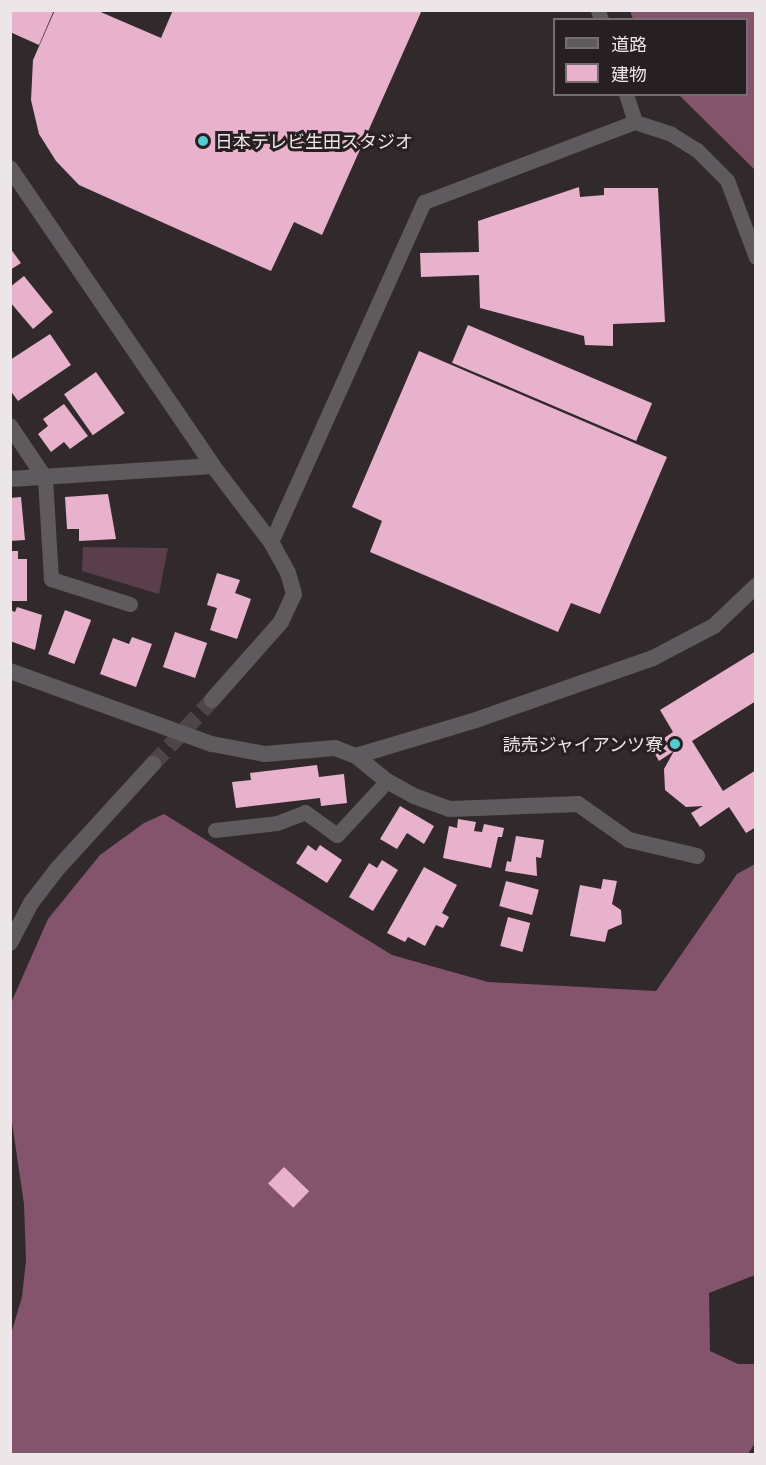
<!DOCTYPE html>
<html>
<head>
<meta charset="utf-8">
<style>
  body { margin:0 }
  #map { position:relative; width:766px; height:1465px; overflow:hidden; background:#32292d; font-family:"Golos Text","Noto Sans JP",sans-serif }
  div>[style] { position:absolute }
  .green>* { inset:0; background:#5a3e4c }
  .forest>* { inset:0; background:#83546c }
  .building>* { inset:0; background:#e8b2cc; transform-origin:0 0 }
  .tertiary-tunnel>* { height:16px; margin-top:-8px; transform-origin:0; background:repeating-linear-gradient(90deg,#4e4549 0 16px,transparent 0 24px) }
  .service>* { height:15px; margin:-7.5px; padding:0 7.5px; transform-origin:7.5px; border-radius:7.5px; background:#5f5a5d }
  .minor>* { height:16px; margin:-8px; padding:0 8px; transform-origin:8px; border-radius:8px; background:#5f5a5d }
  .tertiary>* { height:16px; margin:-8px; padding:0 8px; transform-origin:8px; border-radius:8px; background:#5f5a5d }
  .dots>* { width:16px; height:16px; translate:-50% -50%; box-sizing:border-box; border:3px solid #281f23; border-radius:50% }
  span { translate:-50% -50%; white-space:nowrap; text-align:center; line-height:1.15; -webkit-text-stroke:6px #281f23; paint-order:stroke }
  .poi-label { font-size:18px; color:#ece6e9 }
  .left { translate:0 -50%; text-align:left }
  .right { translate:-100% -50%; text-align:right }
  .frame { position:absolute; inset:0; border:12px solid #ece6e9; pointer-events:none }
  .legend { position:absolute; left:553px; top:18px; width:195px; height:78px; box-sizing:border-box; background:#281f23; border:2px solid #766f72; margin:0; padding:8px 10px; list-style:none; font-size:18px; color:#ece6e9 }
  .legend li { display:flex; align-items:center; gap:12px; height:30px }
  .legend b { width:30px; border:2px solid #766f72 }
</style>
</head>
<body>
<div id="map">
  <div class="green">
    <i style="clip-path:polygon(83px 547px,168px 548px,159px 594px,82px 571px)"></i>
  </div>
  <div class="forest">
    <i style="clip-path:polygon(630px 11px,755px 11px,755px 170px,679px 95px,746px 94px,746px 20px,633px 19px)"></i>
    <i style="clip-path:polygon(164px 814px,392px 955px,488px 982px,656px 991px,737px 874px,755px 864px,755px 1275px,709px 1293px,710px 1351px,738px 1364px,755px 1364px,755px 1443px,748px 1454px,11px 1454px,11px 1334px,22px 1297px,26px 1260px,24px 1204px,10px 1109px,11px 1003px,48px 919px,100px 855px,144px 823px)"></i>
  </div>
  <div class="building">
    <i style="clip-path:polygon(10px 10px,54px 10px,39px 45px,10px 32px)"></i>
    <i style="clip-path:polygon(55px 10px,96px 10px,161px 38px,173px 10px,422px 10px,322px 235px,294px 222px,271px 271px,79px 185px,56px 161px,39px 134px,31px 100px,33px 60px)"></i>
    <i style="clip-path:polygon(579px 187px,580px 197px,604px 195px,604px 188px,658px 188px,665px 322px,613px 324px,613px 346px,585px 345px,584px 336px,480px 308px,479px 275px,421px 277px,420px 253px,479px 252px,478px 221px)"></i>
    <i style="clip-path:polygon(10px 248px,21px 263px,10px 270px)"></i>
    <i style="clip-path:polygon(24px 276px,53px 312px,33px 329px,10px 302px,10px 287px)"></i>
    <i style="left:468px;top:325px;width:200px;height:41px;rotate:23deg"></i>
    <i style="clip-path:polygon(50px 334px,71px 365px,18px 401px,10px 390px,10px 360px)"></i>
    <i style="clip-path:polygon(419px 351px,667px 457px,600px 614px,571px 603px,558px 632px,370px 552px,382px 521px,352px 507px)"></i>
    <i style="left:96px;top:372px;width:50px;height:39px;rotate:55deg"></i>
    <i style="clip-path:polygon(64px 404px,88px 436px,70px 449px,64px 442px,51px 452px,38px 434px,48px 426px,43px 419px)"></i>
    <i style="clip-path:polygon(108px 494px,116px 539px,79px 541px,79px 529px,67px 529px,65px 497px)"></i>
    <i style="clip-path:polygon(21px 497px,25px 540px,10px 541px,10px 498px)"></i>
    <i style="clip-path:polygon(10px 551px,18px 551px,18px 559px,27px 559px,27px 601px,10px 601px)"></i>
    <i style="clip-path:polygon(217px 573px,240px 580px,235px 593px,251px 599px,237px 639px,210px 630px,217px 608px,207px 605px)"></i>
    <i style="clip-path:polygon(17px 607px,42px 615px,35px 650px,10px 641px,10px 610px,15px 612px)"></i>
    <i style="left:65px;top:610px;width:28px;height:47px;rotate:21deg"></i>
    <i style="left:175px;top:632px;width:34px;height:37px;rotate:19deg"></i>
    <i style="clip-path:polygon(132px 637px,152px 644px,136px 687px,100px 674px,113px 638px,129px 644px)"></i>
    <i style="clip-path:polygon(756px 651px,756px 701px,692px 741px,723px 791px,756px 770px,756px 827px,746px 833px,729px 807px,700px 827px,691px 813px,703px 806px,686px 807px,665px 790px,664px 769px,674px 751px,659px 761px,651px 747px,673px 732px,660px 710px)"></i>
    <i style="clip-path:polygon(317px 765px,319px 777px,344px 774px,347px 803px,321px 806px,320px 798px,236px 808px,232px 782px,251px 780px,250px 773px)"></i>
    <i style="clip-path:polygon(400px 806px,434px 826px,424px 844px,407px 833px,397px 849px,380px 839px)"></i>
    <i style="clip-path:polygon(458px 819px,476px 822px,474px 831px,482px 832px,484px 824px,504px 828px,502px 837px,498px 837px,491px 868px,443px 858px,449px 826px,457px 828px)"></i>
    <i style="clip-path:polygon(516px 836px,544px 840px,541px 858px,536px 857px,537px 876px,505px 871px,507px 861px,511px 862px)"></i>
    <i style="clip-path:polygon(308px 845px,316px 851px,320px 845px,342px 860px,327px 883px,296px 863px)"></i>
    <i style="clip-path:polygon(382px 860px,398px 870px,373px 911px,349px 897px,369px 863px,377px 868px)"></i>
    <i style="clip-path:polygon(424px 867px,457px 885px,442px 913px,449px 917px,443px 928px,436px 925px,425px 946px,408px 937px,405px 942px,387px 933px)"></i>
    <i style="clip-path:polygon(603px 879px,617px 881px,612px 904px,621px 910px,622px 924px,608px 930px,605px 942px,570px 936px,580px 885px,601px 889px)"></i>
    <i style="left:506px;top:881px;width:34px;height:26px;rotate:15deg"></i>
    <i style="left:508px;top:917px;width:23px;height:30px;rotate:15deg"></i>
    <i style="left:284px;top:1167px;width:35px;height:23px;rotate:44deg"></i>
  </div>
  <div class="tertiary-tunnel">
    <i style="left:153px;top:764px;width:87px;rotate:-47.3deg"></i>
  </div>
  <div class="service">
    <i style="left:598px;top:10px;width:10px;rotate:73deg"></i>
    <i style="left:626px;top:94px;width:29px;rotate:72deg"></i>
    <i style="left:45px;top:478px;width:101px;rotate:86.6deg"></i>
    <i style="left:51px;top:579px;width:83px;rotate:17.6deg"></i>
    <i style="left:271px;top:542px;width:373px;rotate:-65.8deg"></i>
    <i style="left:424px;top:202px;width:226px;rotate:-20.8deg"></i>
    <i style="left:635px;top:122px;width:38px;rotate:18deg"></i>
    <i style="left:671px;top:134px;width:31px;rotate:32deg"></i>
    <i style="left:697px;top:150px;width:42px;rotate:45deg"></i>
    <i style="left:727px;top:180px;width:82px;rotate:69.4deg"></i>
    <i style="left:215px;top:830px;width:62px;rotate:-6.4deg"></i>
    <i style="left:277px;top:823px;width:30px;rotate:-21deg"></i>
    <i style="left:305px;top:812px;width:39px;rotate:36deg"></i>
    <i style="left:337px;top:835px;width:74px;rotate:-47.2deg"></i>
  </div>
  <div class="minor">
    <i style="left:10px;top:426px;width:63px;rotate:56.1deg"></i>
    <i style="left:10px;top:479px;width:203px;rotate:-3.7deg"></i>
    <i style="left:10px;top:671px;width:215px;rotate:19.9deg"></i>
    <i style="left:212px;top:744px;width:54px;rotate:10.7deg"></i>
    <i style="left:265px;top:754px;width:70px;rotate:-4.9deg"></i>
    <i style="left:335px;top:748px;width:22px;rotate:21deg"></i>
    <i style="left:356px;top:756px;width:40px;rotate:39deg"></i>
    <i style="left:387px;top:781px;width:31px;rotate:29deg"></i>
    <i style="left:414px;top:796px;width:37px;rotate:20deg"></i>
    <i style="left:449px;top:809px;width:129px;rotate:-2.2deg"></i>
    <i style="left:578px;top:804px;width:62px;rotate:35.2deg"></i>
    <i style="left:629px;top:840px;width:70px;rotate:13.2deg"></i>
    <i style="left:356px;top:756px;width:125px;rotate:-16.7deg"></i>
    <i style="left:476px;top:720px;width:188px;rotate:-19.3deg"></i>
    <i style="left:653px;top:658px;width:69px;rotate:-27.7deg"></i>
    <i style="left:714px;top:626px;width:58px;rotate:-43.6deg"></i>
  </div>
  <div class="tertiary">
    <i style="left:10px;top:168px;width:361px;rotate:55.7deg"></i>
    <i style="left:213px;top:466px;width:96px;rotate:52.7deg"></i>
    <i style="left:271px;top:542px;width:35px;rotate:61deg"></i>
    <i style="left:288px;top:573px;width:22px;rotate:74deg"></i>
    <i style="left:294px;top:594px;width:31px;rotate:115deg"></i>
    <i style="left:281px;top:622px;width:104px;rotate:131.5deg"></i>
    <i style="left:10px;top:943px;width:45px;rotate:-62.3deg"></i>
    <i style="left:31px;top:903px;width:44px;rotate:-52.4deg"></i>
    <i style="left:58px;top:868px;width:141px;rotate:-47.6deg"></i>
  </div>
  <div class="dots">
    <i style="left:203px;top:141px;background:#52ccd0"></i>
    <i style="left:675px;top:744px;background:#52ccd0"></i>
  </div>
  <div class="poi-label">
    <span class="left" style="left:215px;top:141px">日本テレビ生田スタジオ</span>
    <span class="right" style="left:663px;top:744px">読売ジャイアンツ寮</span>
  </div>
  <div class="frame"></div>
  <ul class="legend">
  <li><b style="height:8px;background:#5f5a5d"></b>道路</li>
  <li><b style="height:16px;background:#e8b2cc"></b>建物</li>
  </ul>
</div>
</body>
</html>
